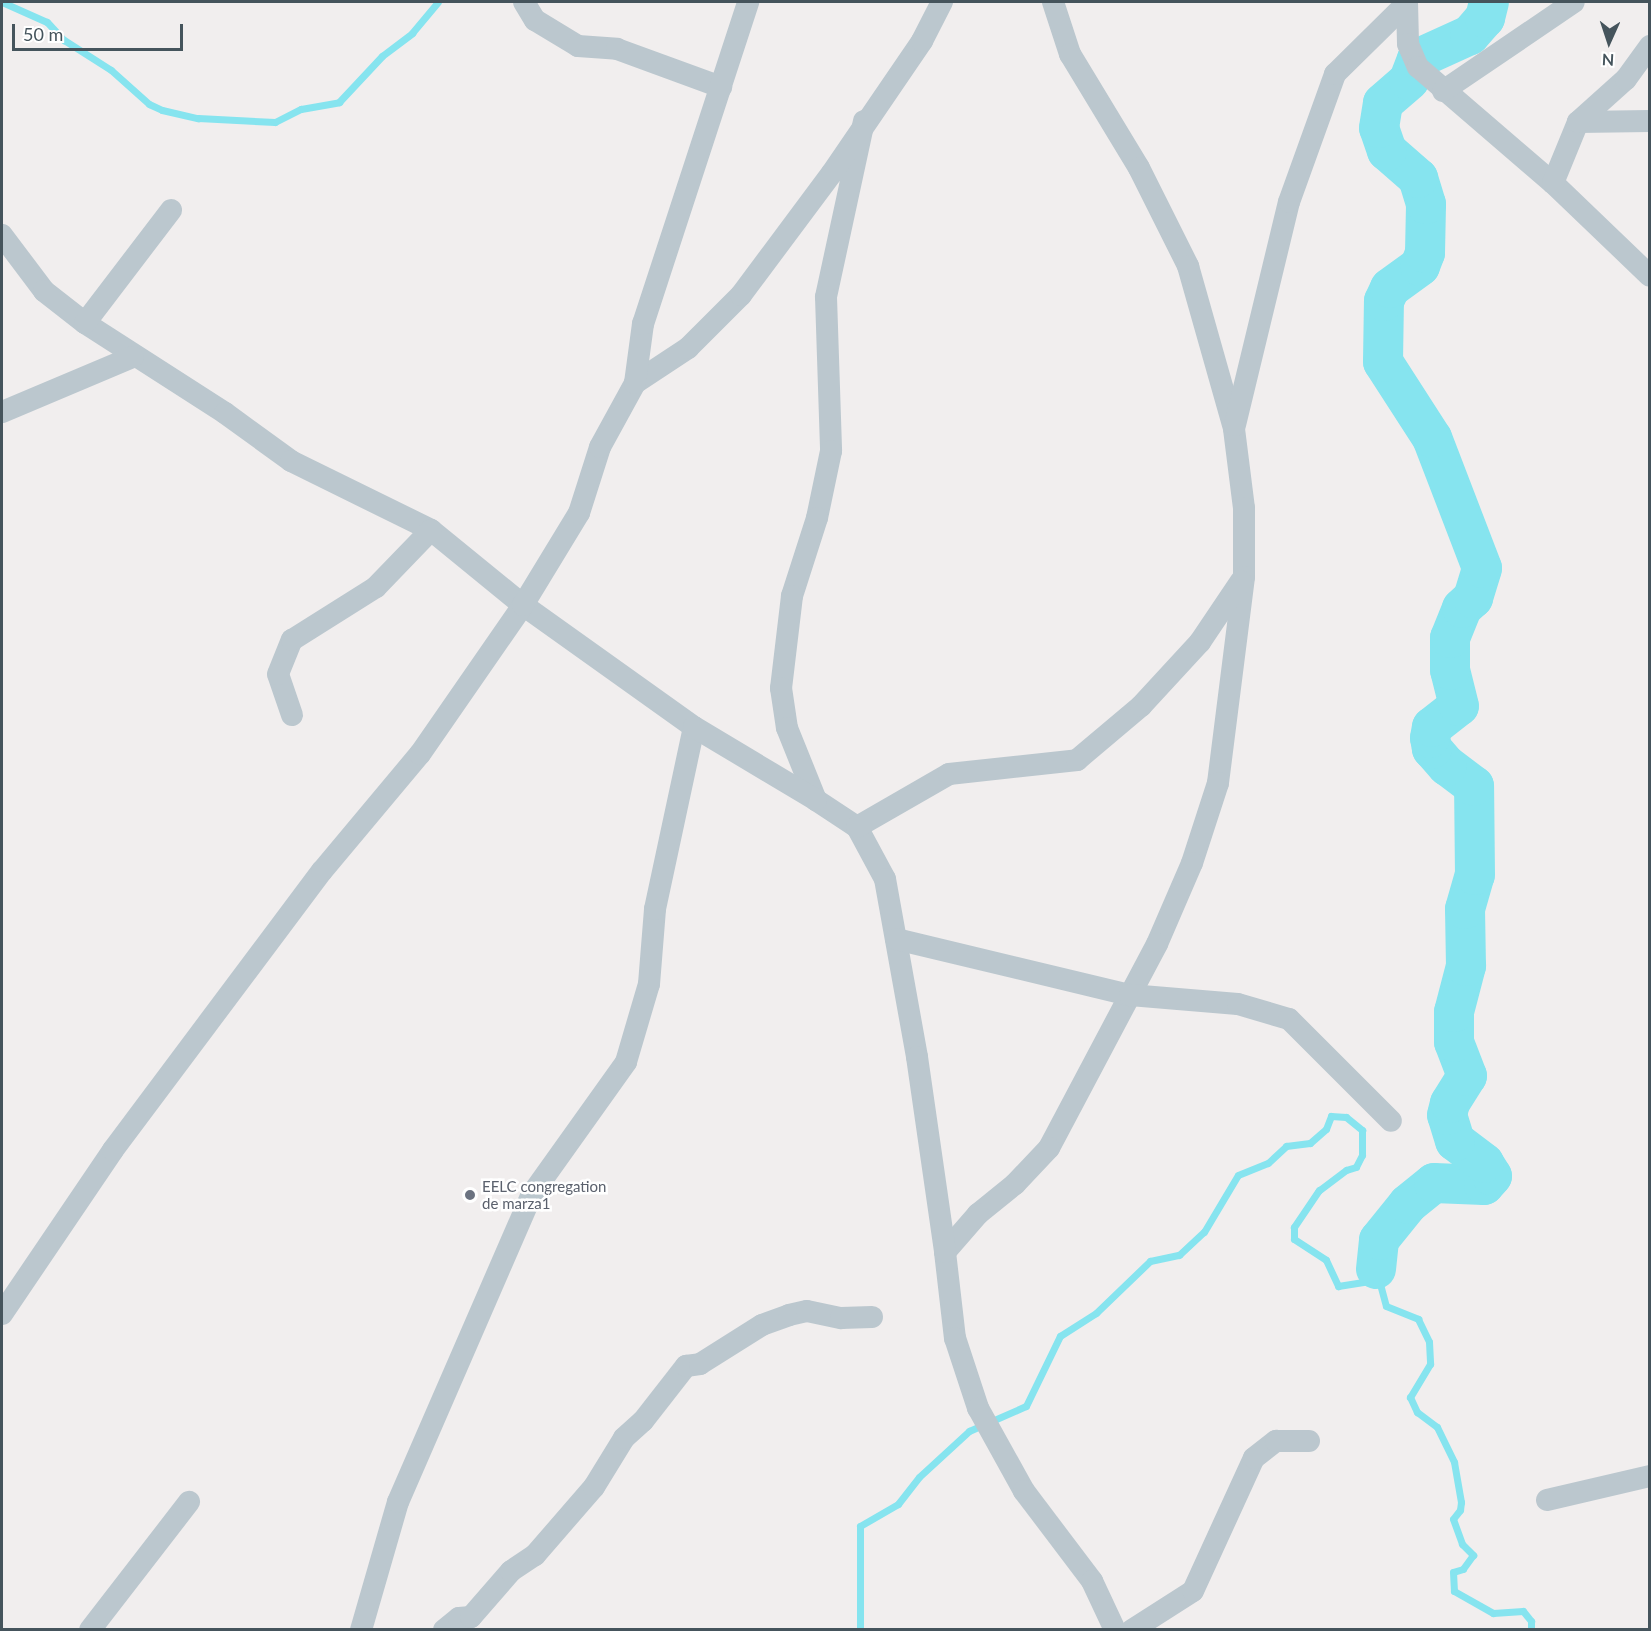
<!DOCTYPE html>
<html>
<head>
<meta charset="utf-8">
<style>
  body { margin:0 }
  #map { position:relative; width:1651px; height:1631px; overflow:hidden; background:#f1eeee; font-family:Lato,sans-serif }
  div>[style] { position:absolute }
  .stream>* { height:7px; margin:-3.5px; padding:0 3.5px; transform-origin:3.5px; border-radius:3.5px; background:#86e4ef }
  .river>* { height:40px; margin:-20px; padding:0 20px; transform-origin:20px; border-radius:20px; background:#86e4ef }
  .minor>* { height:22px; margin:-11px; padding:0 11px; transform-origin:11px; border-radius:11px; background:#bbc7ce }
  .dots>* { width:16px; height:16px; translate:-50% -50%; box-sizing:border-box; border:3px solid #fff; border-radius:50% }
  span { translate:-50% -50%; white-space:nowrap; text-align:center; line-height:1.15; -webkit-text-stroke:5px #fff; paint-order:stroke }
  .worship-label { font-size:15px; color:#5b616d }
  .left { translate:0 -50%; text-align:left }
  .frame { position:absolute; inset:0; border:3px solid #45545c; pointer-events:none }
  .north { position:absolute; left:1579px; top:12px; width:60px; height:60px; -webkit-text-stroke:4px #fff; paint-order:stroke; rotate:183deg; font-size:16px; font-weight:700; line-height:24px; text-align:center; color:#45545c }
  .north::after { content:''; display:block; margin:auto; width:21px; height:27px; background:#45545c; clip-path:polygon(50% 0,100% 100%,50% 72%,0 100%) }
  .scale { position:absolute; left:12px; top:24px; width:171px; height:27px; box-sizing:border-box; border:3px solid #45545c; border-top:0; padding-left:8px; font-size:18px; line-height:21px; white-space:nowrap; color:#45545c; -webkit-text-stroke:4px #fff; paint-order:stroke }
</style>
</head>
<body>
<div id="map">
  <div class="stream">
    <i style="left:2px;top:2px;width:49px;rotate:24deg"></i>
    <i style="left:47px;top:22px;width:25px;rotate:47deg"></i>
    <i style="left:64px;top:40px;width:56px;rotate:32.6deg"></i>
    <i style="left:111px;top:70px;width:51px;rotate:41.8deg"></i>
    <i style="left:149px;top:104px;width:14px;rotate:25deg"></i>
    <i style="left:162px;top:110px;width:37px;rotate:13deg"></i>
    <i style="left:198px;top:118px;width:77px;rotate:3deg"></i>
    <i style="left:275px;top:122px;width:29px;rotate:-27deg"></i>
    <i style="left:301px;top:109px;width:39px;rotate:-10deg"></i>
    <i style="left:339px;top:102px;width:63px;rotate:-46.9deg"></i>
    <i style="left:382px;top:56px;width:38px;rotate:-37deg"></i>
    <i style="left:412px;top:33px;width:40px;rotate:-50deg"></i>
    <i style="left:1376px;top:1269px;width:38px;rotate:75deg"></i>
    <i style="left:1386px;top:1306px;width:35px;rotate:22deg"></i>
    <i style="left:1418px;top:1319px;width:25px;rotate:64deg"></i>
    <i style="left:1429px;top:1342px;width:22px;rotate:87deg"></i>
    <i style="left:1430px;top:1364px;width:39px;rotate:121deg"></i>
    <i style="left:1410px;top:1397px;width:17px;rotate:65deg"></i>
    <i style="left:1417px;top:1412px;width:25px;rotate:37deg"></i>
    <i style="left:1437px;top:1427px;width:39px;rotate:64deg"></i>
    <i style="left:1454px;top:1462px;width:41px;rotate:80.1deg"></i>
    <i style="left:1461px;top:1502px;width:8px;rotate:97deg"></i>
    <i style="left:1460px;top:1510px;width:11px;rotate:128deg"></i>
    <i style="left:1453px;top:1519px;width:27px;rotate:70deg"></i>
    <i style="left:1462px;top:1544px;width:16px;rotate:45deg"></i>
    <i style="left:1473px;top:1555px;width:17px;rotate:126deg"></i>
    <i style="left:1463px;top:1569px;width:10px;rotate:163deg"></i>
    <i style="left:1453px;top:1572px;width:19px;rotate:87deg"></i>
    <i style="left:1454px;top:1591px;width:45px;rotate:29.4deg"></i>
    <i style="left:1493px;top:1613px;width:30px;rotate:-4deg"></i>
    <i style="left:1523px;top:1611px;width:13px;rotate:51deg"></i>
    <i style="left:1531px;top:1621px;width:9px;rotate:90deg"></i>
    <i style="left:860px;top:1630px;width:104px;rotate:-90deg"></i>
    <i style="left:860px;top:1526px;width:44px;rotate:-30.1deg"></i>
    <i style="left:898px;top:1504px;width:34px;rotate:-52deg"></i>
    <i style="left:919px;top:1477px;width:68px;rotate:-42.6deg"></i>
    <i style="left:969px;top:1431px;width:62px;rotate:-23.7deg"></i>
    <i style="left:1026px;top:1406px;width:78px;rotate:-64.1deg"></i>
    <i style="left:1060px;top:1336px;width:43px;rotate:-32.6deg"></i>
    <i style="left:1096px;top:1313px;width:75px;rotate:-43.9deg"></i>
    <i style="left:1150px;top:1261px;width:30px;rotate:-12deg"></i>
    <i style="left:1179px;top:1255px;width:34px;rotate:-43deg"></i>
    <i style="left:1204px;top:1232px;width:66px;rotate:-59.2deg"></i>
    <i style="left:1238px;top:1175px;width:32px;rotate:-22deg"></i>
    <i style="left:1268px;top:1163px;width:25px;rotate:-43deg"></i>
    <i style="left:1286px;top:1146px;width:24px;rotate:-7deg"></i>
    <i style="left:1310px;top:1143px;width:21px;rotate:-41deg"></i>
    <i style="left:1326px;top:1129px;width:14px;rotate:-69deg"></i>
    <i style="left:1331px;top:1116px;width:15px;rotate:4deg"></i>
    <i style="left:1346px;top:1117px;width:21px;rotate:39deg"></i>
    <i style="left:1362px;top:1130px;width:25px;rotate:90deg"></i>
    <i style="left:1362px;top:1155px;width:13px;rotate:117deg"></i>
    <i style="left:1356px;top:1167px;width:10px;rotate:163deg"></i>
    <i style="left:1346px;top:1170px;width:34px;rotate:143deg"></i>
    <i style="left:1319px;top:1190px;width:45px;rotate:124deg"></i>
    <i style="left:1294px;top:1227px;width:12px;rotate:90deg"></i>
    <i style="left:1294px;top:1239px;width:38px;rotate:33deg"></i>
    <i style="left:1326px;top:1260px;width:29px;rotate:65deg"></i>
    <i style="left:1338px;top:1286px;width:32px;rotate:-9deg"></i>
    <i style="left:1370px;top:1281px;width:13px;rotate:-63deg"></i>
  </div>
  <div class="river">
    <i style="left:1376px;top:1269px;width:29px;rotate:-84deg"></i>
    <i style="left:1379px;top:1240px;width:46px;rotate:-51.1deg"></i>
    <i style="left:1408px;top:1204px;width:33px;rotate:-39deg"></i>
    <i style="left:1434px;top:1183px;width:50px;rotate:2.3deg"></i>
    <i style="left:1484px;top:1185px;width:12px;rotate:-48deg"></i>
    <i style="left:1492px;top:1176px;width:15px;rotate:-122deg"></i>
    <i style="left:1484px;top:1163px;width:36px;rotate:-143deg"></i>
    <i style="left:1455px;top:1141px;width:27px;rotate:-107deg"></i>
    <i style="left:1447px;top:1115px;width:12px;rotate:-76deg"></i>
    <i style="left:1450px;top:1103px;width:32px;rotate:-58deg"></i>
    <i style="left:1467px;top:1076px;width:36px;rotate:-111deg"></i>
    <i style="left:1454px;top:1042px;width:30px;rotate:-90deg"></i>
    <i style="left:1454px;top:1012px;width:48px;rotate:-75.4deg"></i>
    <i style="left:1466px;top:966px;width:57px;rotate:-91deg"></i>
    <i style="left:1465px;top:909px;width:35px;rotate:-74deg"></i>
    <i style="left:1475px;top:875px;width:89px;rotate:-90.6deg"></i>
    <i style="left:1474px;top:786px;width:34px;rotate:-143deg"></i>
    <i style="left:1447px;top:766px;width:23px;rotate:-131deg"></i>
    <i style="left:1432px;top:749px;width:11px;rotate:-100deg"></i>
    <i style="left:1430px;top:738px;width:11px;rotate:-80deg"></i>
    <i style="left:1432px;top:727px;width:34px;rotate:-38deg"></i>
    <i style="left:1459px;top:706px;width:37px;rotate:-104deg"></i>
    <i style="left:1450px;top:670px;width:32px;rotate:-90deg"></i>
    <i style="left:1450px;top:638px;width:32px;rotate:-68deg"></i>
    <i style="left:1462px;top:608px;width:15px;rotate:-42deg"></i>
    <i style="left:1473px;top:598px;width:31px;rotate:-73deg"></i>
    <i style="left:1482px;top:568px;width:139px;rotate:-111deg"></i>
    <i style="left:1432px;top:438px;width:90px;rotate:-122.8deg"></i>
    <i style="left:1383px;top:362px;width:61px;rotate:-89.1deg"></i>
    <i style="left:1384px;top:301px;width:14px;rotate:-65deg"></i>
    <i style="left:1390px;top:288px;width:37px;rotate:-36deg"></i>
    <i style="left:1420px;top:266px;width:14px;rotate:-69deg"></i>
    <i style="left:1425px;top:253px;width:49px;rotate:-88.8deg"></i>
    <i style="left:1426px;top:204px;width:27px;rotate:-107deg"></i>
    <i style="left:1418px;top:178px;width:41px;rotate:-138.9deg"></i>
    <i style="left:1387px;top:151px;width:24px;rotate:-109deg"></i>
    <i style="left:1379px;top:128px;width:25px;rotate:-81deg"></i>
    <i style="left:1383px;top:103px;width:35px;rotate:-41deg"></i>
    <i style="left:1409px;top:80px;width:22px;rotate:-69deg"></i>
    <i style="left:1417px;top:59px;width:58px;rotate:-24.4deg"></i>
    <i style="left:1470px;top:35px;width:23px;rotate:-49deg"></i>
    <i style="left:1485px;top:18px;width:16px;rotate:-76deg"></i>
  </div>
  <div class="minor">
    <i style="left:524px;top:2px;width:21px;rotate:59deg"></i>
    <i style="left:535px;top:20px;width:50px;rotate:31.2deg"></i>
    <i style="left:578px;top:46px;width:39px;rotate:4deg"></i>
    <i style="left:617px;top:49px;width:111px;rotate:20.1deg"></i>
    <i style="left:1053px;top:2px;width:55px;rotate:71.9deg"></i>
    <i style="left:1070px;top:54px;width:133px;rotate:58.8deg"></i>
    <i style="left:1139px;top:168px;width:110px;rotate:63.4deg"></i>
    <i style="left:1188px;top:266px;width:169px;rotate:74.2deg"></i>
    <i style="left:1234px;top:429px;width:80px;rotate:82.8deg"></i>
    <i style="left:1244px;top:508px;width:69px;rotate:90deg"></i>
    <i style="left:1244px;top:577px;width:208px;rotate:97.2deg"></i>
    <i style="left:1218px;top:783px;width:84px;rotate:108deg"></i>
    <i style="left:1192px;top:863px;width:88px;rotate:113.4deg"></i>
    <i style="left:1157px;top:944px;width:231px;rotate:117.9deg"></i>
    <i style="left:1049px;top:1148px;width:50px;rotate:133.4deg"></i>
    <i style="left:1015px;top:1184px;width:48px;rotate:141deg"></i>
    <i style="left:978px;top:1214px;width:50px;rotate:131deg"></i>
    <i style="left:945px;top:1252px;width:87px;rotate:83.4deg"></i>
    <i style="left:955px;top:1338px;width:74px;rotate:71.8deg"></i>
    <i style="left:978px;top:1408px;width:95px;rotate:61deg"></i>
    <i style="left:1024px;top:1491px;width:113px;rotate:52.9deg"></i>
    <i style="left:1092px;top:1581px;width:54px;rotate:64.9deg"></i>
    <i style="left:1407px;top:2px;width:42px;rotate:88.6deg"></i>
    <i style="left:1408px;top:44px;width:25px;rotate:67deg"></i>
    <i style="left:1418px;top:67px;width:178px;rotate:40.7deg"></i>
    <i style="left:1553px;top:183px;width:134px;rotate:43.8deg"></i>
    <i style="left:1443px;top:91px;width:158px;rotate:-34.2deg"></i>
    <i style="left:864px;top:121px;width:180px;rotate:102.2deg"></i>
    <i style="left:826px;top:297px;width:154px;rotate:88.1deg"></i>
    <i style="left:831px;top:451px;width:68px;rotate:101.8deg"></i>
    <i style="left:817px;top:518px;width:82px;rotate:107.8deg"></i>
    <i style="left:792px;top:596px;width:93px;rotate:96.8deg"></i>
    <i style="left:781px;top:688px;width:40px;rotate:81.5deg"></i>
    <i style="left:787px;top:728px;width:78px;rotate:68.1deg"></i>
    <i style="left:816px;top:800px;width:49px;rotate:33.4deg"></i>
    <i style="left:857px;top:827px;width:59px;rotate:61.7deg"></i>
    <i style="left:885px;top:879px;width:181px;rotate:79.8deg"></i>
    <i style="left:917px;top:1057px;width:197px;rotate:81.8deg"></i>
    <i style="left:1578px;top:122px;width:72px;rotate:-0.8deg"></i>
    <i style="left:1553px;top:183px;width:66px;rotate:-67.7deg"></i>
    <i style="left:1578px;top:122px;width:64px;rotate:-41.9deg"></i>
    <i style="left:1626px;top:79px;width:41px;rotate:-54deg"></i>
    <i style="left:2px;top:235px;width:70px;rotate:53.1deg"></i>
    <i style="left:44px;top:291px;width:52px;rotate:38deg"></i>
    <i style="left:85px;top:323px;width:166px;rotate:32.7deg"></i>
    <i style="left:225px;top:413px;width:82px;rotate:36deg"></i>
    <i style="left:291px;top:461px;width:156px;rotate:26.2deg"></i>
    <i style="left:431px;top:530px;width:119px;rotate:39.2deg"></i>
    <i style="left:523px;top:605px;width:210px;rotate:35.5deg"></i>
    <i style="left:85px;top:323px;width:142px;rotate:-52.7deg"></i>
    <i style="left:635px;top:383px;width:64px;rotate:-33.4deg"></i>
    <i style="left:688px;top:348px;width:75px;rotate:-45deg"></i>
    <i style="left:741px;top:295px;width:152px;rotate:-53.3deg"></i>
    <i style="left:832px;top:173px;width:160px;rotate:-55.7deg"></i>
    <i style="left:922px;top:41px;width:44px;rotate:-62.9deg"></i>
    <i style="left:2px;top:412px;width:142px;rotate:-22.8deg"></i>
    <i style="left:1235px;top:425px;width:229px;rotate:-76.4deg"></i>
    <i style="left:1289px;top:202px;width:136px;rotate:-70.2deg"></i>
    <i style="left:1335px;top:74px;width:101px;rotate:-44.6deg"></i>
    <i style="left:292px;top:715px;width:43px;rotate:-108.9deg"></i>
    <i style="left:278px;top:674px;width:37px;rotate:-68deg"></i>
    <i style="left:292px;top:640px;width:99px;rotate:-32.2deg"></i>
    <i style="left:376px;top:587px;width:79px;rotate:-46deg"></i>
    <i style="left:857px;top:827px;width:106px;rotate:-29.9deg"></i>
    <i style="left:949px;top:774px;width:129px;rotate:-6.2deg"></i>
    <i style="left:1077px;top:760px;width:84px;rotate:-40.2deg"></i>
    <i style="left:1141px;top:706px;width:87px;rotate:-47.3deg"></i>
    <i style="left:1200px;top:642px;width:73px;rotate:-56.1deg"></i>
    <i style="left:896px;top:939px;width:241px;rotate:13.5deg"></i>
    <i style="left:1130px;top:995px;width:108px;rotate:4.8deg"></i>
    <i style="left:1238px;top:1004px;width:53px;rotate:16.4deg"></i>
    <i style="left:1289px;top:1019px;width:144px;rotate:45deg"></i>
    <i style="left:2px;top:1314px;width:198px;rotate:-55.9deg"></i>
    <i style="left:113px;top:1150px;width:349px;rotate:-53.2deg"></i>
    <i style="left:322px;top:871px;width:153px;rotate:-50.1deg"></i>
    <i style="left:420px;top:754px;width:181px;rotate:-55.3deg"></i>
    <i style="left:523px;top:605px;width:108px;rotate:-58.7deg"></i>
    <i style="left:579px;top:513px;width:69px;rotate:-72.3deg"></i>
    <i style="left:600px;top:447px;width:73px;rotate:-61.3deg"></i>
    <i style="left:635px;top:383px;width:60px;rotate:-82.3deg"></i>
    <i style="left:643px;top:324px;width:339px;rotate:-71.9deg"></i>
    <i style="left:1547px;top:1500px;width:106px;rotate:-13.1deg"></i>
    <i style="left:90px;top:1630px;width:162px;rotate:-52.3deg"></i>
    <i style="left:361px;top:1630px;width:133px;rotate:-73.9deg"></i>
    <i style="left:398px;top:1502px;width:336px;rotate:-66.5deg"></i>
    <i style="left:532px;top:1194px;width:162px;rotate:-54.5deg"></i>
    <i style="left:626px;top:1062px;width:81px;rotate:-73.6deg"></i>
    <i style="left:649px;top:984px;width:75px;rotate:-85.4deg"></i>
    <i style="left:655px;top:909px;width:186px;rotate:-77.9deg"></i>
    <i style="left:694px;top:727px;width:142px;rotate:30.9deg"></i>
    <i style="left:444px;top:1630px;width:19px;rotate:-39deg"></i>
    <i style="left:459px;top:1618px;width:12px;rotate:-5deg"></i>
    <i style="left:471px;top:1617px;width:61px;rotate:-49deg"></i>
    <i style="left:511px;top:1571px;width:29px;rotate:-34deg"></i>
    <i style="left:535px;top:1555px;width:90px;rotate:-49.1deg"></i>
    <i style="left:594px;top:1487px;width:57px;rotate:-58.5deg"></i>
    <i style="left:624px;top:1438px;width:25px;rotate:-42deg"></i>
    <i style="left:643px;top:1421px;width:70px;rotate:-52deg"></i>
    <i style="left:686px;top:1366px;width:14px;rotate:-8deg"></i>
    <i style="left:700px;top:1364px;width:73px;rotate:-32.2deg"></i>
    <i style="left:762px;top:1325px;width:29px;rotate:-20deg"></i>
    <i style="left:789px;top:1315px;width:18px;rotate:-13deg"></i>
    <i style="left:807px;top:1311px;width:35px;rotate:12deg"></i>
    <i style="left:841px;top:1318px;width:31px;rotate:-2deg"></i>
    <i style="left:1132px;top:1630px;width:72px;rotate:-32.6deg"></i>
    <i style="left:1193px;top:1591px;width:146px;rotate:-65.4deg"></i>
    <i style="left:1254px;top:1458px;width:28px;rotate:-38deg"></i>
    <i style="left:1276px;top:1441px;width:33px"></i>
  </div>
  <div class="dots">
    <i style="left:470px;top:1195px;background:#6b7280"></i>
  </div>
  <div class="worship-label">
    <span class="left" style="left:482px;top:1195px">EELC congregation<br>de marza1</span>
  </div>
  <div class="frame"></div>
  <div class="north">N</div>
  <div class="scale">50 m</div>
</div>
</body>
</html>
